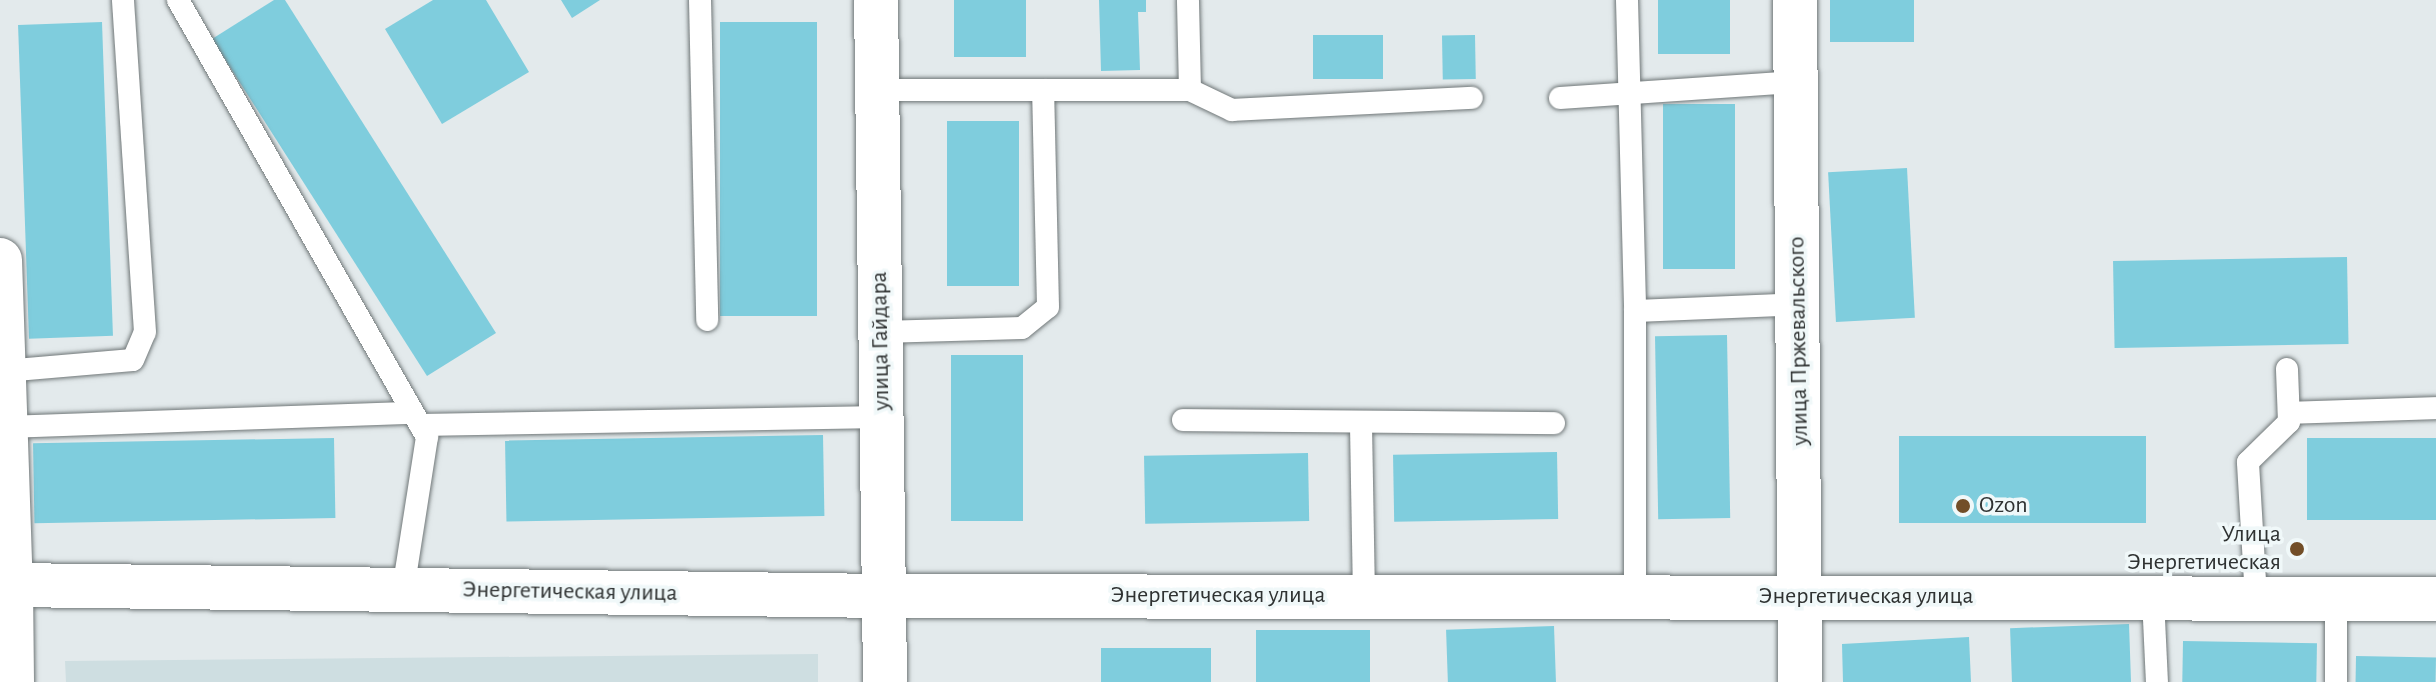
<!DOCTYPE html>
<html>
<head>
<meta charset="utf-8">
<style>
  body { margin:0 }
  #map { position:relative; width:2436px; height:682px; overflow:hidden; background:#e3eaec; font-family:"Alegreya Sans",sans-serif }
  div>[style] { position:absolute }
  .built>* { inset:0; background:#cedee1 }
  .building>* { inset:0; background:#7fcddd; transform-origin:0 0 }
  .roads { filter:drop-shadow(0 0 2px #707778) drop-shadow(0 0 2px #707778) }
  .lane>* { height:22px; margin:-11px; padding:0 11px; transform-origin:11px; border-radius:11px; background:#fff }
  .street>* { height:44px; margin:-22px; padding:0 22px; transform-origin:22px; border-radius:22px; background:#fff }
  .secondary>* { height:44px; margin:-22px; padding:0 22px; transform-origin:22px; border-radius:22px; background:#fff }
  .dots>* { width:22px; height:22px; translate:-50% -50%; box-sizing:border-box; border:4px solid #f0f8f9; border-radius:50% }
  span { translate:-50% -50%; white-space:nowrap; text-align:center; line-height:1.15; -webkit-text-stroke:7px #f0f8f9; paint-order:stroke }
  .street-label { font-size:24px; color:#2f3232 }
  .poi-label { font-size:24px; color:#2f3232 }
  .left { translate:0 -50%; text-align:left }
  .right { translate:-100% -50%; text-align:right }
</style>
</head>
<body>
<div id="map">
  <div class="built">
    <i style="clip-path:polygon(818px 654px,818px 682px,66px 682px,65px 661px)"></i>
  </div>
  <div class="building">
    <i style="clip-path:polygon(274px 0,285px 0,496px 333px,427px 376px,212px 39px)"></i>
    <i style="clip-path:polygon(433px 0,486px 0,529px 72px,442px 124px,385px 29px)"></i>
    <i style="clip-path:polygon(561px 0,600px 0,572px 18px)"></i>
    <i style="left:954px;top:0;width:72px;height:57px"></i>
    <i style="clip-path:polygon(1099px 0,1146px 0,1146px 12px,1138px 12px,1140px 70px,1101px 71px)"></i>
    <i style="left:1658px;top:0;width:72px;height:54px"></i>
    <i style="left:1830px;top:0;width:84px;height:42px"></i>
    <i style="left:102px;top:22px;width:314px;height:84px;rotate:88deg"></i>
    <i style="left:817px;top:22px;width:294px;height:97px;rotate:90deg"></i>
    <i style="left:1313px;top:35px;width:70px;height:44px"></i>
    <i style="left:1475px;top:35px;width:44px;height:33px;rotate:89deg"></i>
    <i style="left:1663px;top:104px;width:72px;height:165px"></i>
    <i style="left:1019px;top:121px;width:165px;height:72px;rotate:90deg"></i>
    <i style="left:1907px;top:168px;width:150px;height:79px;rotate:87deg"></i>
    <i style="left:2347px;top:257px;width:87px;height:234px;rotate:89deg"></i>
    <i style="left:1727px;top:335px;width:183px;height:72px;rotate:89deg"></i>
    <i style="left:1023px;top:355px;width:166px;height:72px;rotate:90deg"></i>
    <i style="left:823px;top:435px;width:81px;height:318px;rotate:89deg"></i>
    <i style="left:2146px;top:436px;width:87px;height:247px;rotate:90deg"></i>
    <i style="left:334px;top:438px;width:80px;height:301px;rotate:89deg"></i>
    <i style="left:2307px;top:438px;width:129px;height:82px"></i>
    <i style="left:1557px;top:452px;width:67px;height:164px;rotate:89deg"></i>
    <i style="left:1308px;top:453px;width:68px;height:164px;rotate:89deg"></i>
    <i style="left:2129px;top:624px;width:58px;height:119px;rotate:88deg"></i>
    <i style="left:1554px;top:626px;width:56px;height:108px;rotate:88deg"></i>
    <i style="left:1370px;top:630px;width:52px;height:114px;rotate:90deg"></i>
    <i style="clip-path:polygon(1969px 637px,1971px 682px,1843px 682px,1842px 644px)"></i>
    <i style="left:2183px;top:641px;width:134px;height:41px;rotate:1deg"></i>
    <i style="left:1211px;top:648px;width:34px;height:110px;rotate:90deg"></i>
    <i style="left:2356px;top:656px;width:80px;height:26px;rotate:1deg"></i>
  </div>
  <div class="roads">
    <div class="lane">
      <i style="left:178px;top:0;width:503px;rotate:60.33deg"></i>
      <i style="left:427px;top:437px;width:155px;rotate:98.9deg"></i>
      <i style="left:700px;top:0;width:320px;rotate:88.7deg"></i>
      <i style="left:1627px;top:0;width:311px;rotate:88.5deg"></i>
      <i style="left:877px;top:90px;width:313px"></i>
      <i style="left:1190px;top:90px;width:90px;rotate:-91.3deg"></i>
      <i style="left:1190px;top:90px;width:47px;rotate:25.5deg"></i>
      <i style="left:1232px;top:110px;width:240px;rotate:-2.9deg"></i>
      <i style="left:1560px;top:98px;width:237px;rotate:-3.9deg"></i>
      <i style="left:881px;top:332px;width:141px;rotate:-1.6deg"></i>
      <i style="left:1022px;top:328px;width:33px;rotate:-39deg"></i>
      <i style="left:1048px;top:307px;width:217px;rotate:-91.3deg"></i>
      <i style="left:4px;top:371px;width:129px;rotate:-4.9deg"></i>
      <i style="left:133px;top:360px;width:30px;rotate:-67deg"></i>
      <i style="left:145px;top:332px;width:333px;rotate:-93.8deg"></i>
      <i style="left:2289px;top:413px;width:147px;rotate:-1.9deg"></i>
      <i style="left:1183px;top:420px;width:371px;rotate:0.5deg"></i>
      <i style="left:420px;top:425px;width:462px;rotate:-1deg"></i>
      <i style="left:1361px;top:425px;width:171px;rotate:89deg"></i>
      <i style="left:6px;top:427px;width:407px;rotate:-2deg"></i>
      <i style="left:1635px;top:597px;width:286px;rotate:-90deg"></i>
      <i style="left:1635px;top:311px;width:164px;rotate:-2.4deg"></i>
      <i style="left:2153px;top:598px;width:84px;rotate:87.3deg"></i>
      <i style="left:2256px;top:598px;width:136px;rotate:-93.4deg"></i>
      <i style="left:2248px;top:462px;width:57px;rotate:-44.3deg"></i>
      <i style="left:2289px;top:422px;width:53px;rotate:-92.2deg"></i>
      <i style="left:2336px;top:682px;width:83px;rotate:-90deg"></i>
    </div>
    <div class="street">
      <i style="left:876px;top:0;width:682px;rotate:89.24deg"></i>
      <i style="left:1795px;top:0;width:682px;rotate:89.58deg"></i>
      <i style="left:0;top:260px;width:325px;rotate:88.1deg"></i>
      <i style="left:11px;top:585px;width:11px;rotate:180deg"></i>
    </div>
    <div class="secondary">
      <i style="left:12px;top:682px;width:97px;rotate:-90.6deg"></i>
      <i style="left:11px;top:585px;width:874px;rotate:0.72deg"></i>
      <i style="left:885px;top:596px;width:1551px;rotate:0.11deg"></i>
    </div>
  </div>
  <div class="dots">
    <i style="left:1963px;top:506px;background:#724e28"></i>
    <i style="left:2297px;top:549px;background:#724e28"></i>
  </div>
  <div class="street-label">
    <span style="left:881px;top:341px;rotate:-91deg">улица Гайдара</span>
    <span style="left:1799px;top:341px;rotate:-91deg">улица Пржевальского</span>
    <span style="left:570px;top:592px;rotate:1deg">Энергетическая улица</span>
    <span style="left:1218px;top:596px">Энергетическая улица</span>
    <span style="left:1866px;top:597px">Энергетическая улица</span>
  </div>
  <div class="poi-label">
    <span class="left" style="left:1979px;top:506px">Ozon</span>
    <span class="right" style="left:2281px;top:549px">Улица<br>Энергетическая</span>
  </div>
</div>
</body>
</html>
